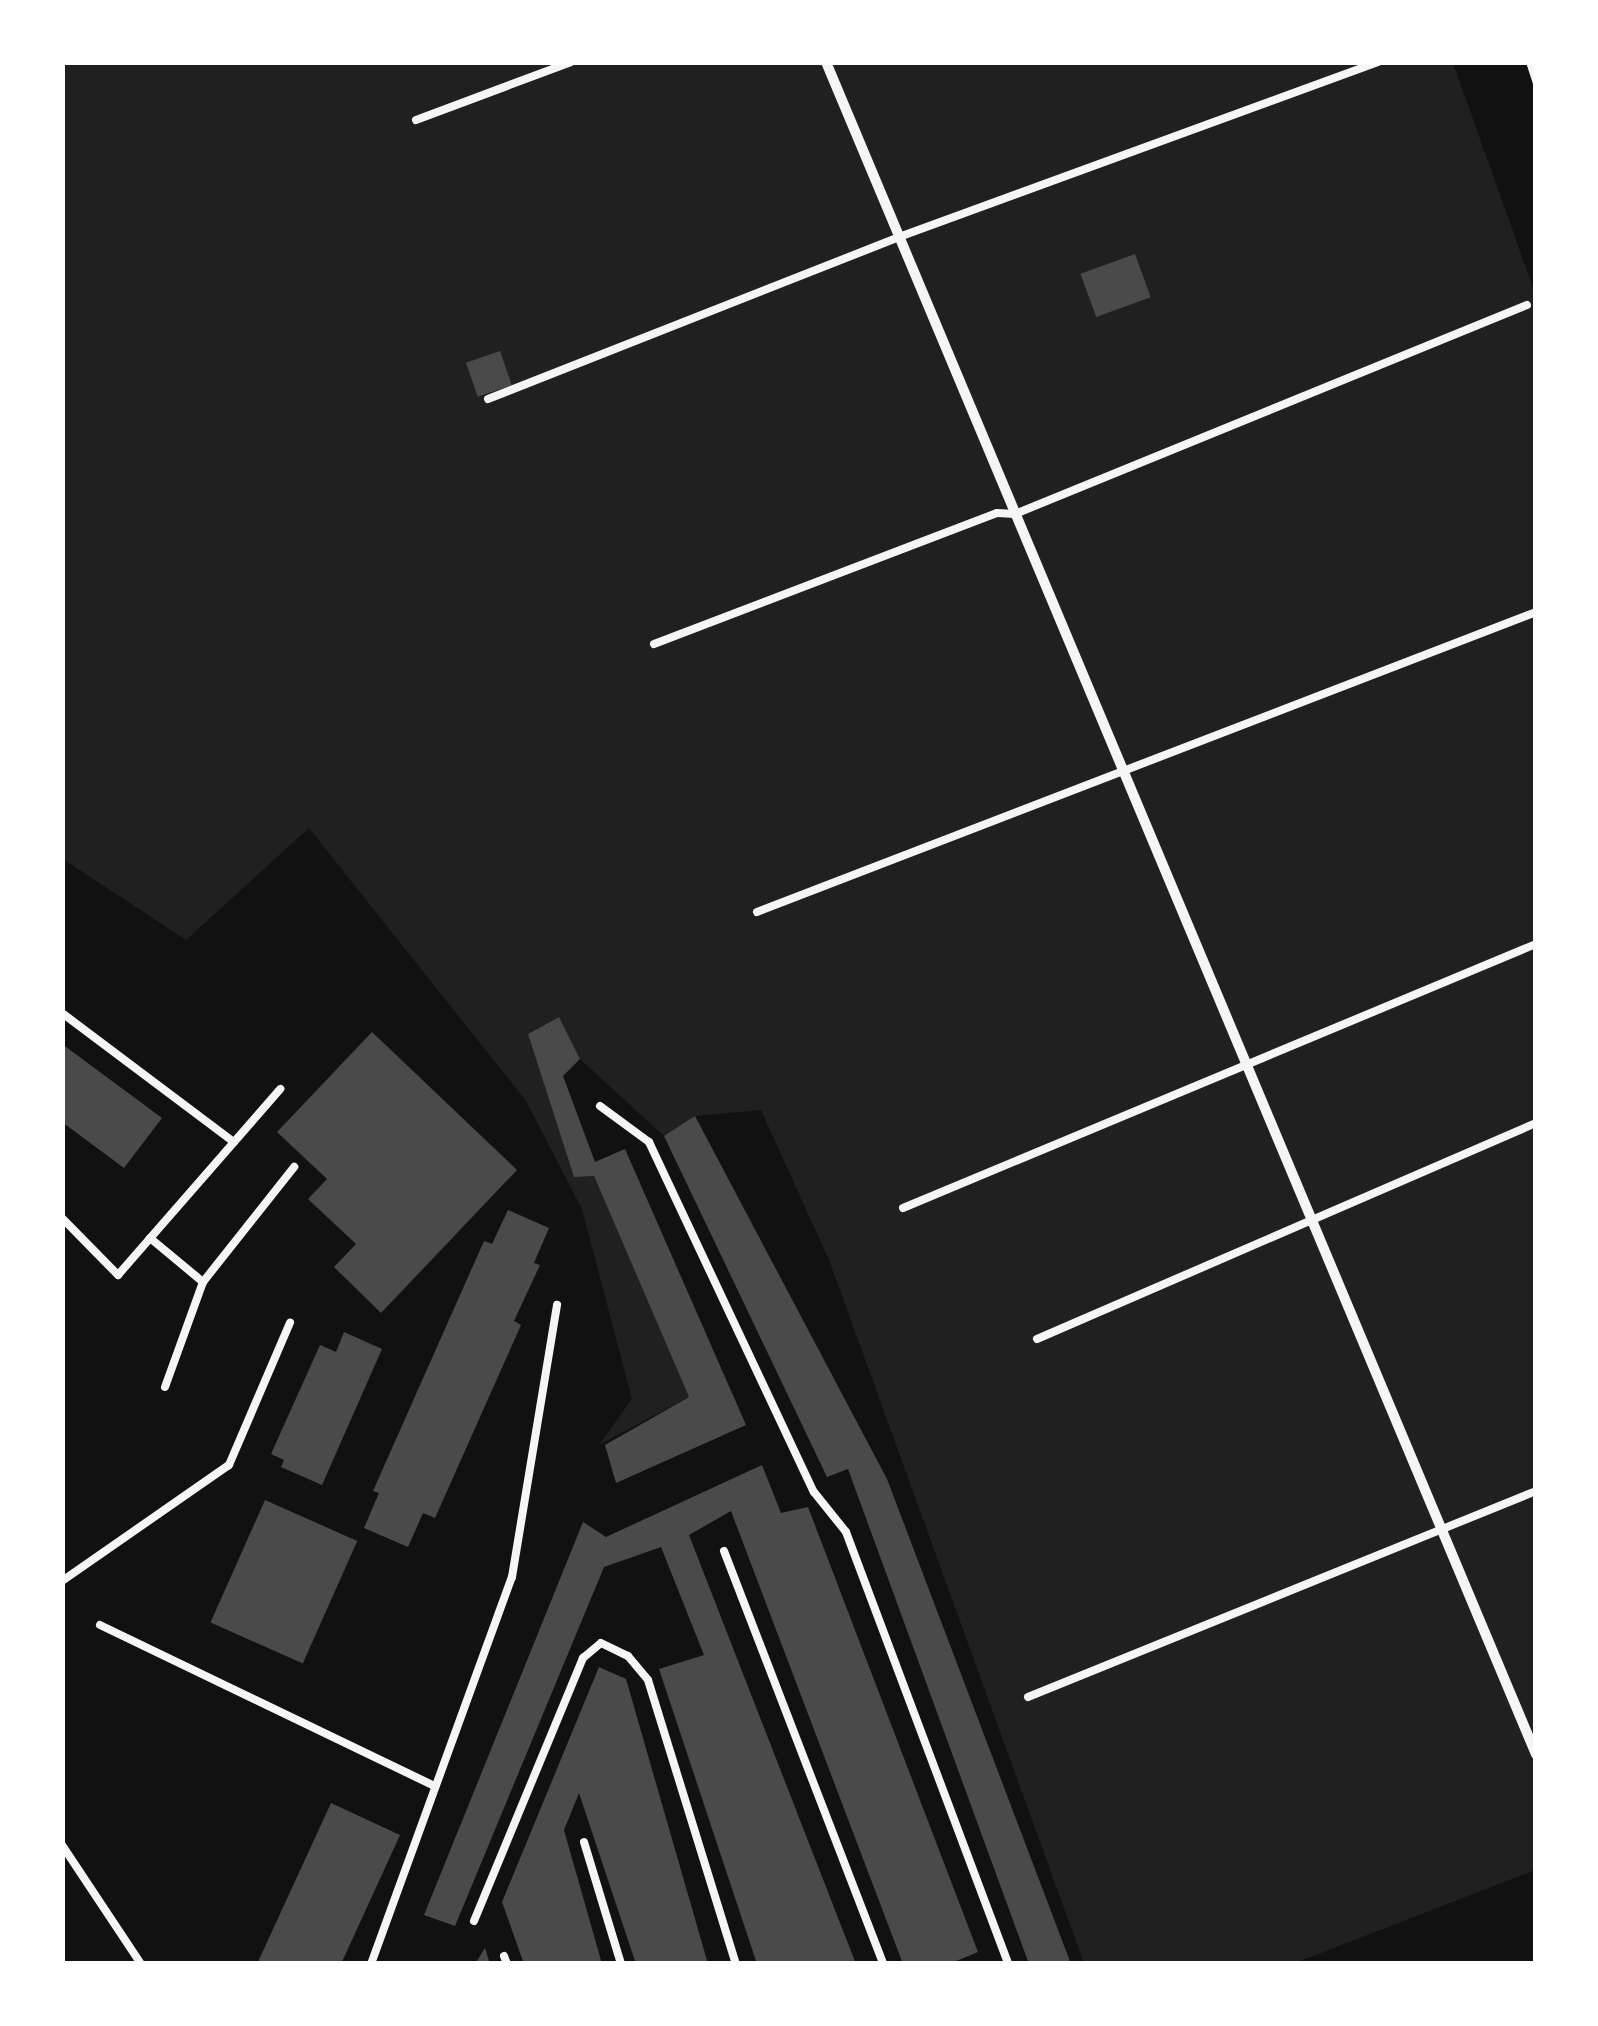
<!DOCTYPE html>
<html>
<head>
<meta charset="utf-8">
<style>
  body { margin:0 }
  #map { position:relative; width:1598px; height:2026px; overflow:hidden; background:#111; font-family:Lora,serif }
  div>[style] { position:absolute }
  .green>* { inset:0; background:#202020 }
  .building>* { inset:0; background:#4a4a4a; transform-origin:0 0 }
  .path>* { height:6px; margin:-3px; padding:0 3px; transform-origin:3px; border-radius:3px; background:#f5f5f5 }
  .service>* { height:8px; margin:-4px; padding:0 4px; transform-origin:4px; border-radius:4px; background:#f5f5f5 }
  .minor>* { height:10px; margin:-5px; padding:0 5px; transform-origin:5px; border-radius:5px; background:#f5f5f5 }
  span { translate:-50% -50%; white-space:nowrap; text-align:center; line-height:1.15; -webkit-text-stroke:8px #fff; paint-order:stroke }
  .frame { position:absolute; inset:0; border:65px solid #fff; pointer-events:none }
</style>
</head>
<body>
<div id="map">
  <div class="green">
    <i style="clip-path:polygon(62px 63px,1453px 63px,1536px 296px,1535px 1870px,1295px 1963px,1084px 1963px,829px 1260px,761px 1110px,696px 1116px,664px 1136px,580px 1059px,559px 1017px,528px 1034px,574px 1177px,594px 1176px,689px 1397px,599px 1445px,632px 1399px,582px 1209px,526px 1101px,309px 828px,186px 940px,63px 859px)"></i>
  </div>
  <div class="building">
    <i style="left:1135px;top:254px;width:46px;height:58px;rotate:70deg"></i>
    <i style="left:500px;top:351px;width:36px;height:36px;rotate:71deg"></i>
    <i style="clip-path:polygon(559px 1017px,580px 1059px,563px 1076px,595px 1162px,625px 1149px,746px 1425px,616px 1483px,605px 1445px,689px 1397px,594px 1176px,574px 1177px,528px 1034px)"></i>
    <i style="clip-path:polygon(372px 1032px,517px 1170px,381px 1313px,334px 1267px,356px 1244px,308px 1199px,327px 1179px,277px 1132px)"></i>
    <i style="clip-path:polygon(62px 1044px,162px 1118px,124px 1168px,62px 1122px)"></i>
    <i style="clip-path:polygon(695px 1116px,887px 1479px,1071px 1964px,1029px 1964px,848px 1469px,827px 1477px,664px 1136px)"></i>
    <i style="clip-path:polygon(508px 1210px,549px 1228px,534px 1263px,540px 1265px,514px 1321px,521px 1325px,435px 1518px,423px 1513px,408px 1547px,364px 1528px,379px 1493px,373px 1491px,484px 1241px,492px 1244px)"></i>
    <i style="clip-path:polygon(344px 1332px,382px 1349px,322px 1485px,281px 1467px,284px 1460px,271px 1454px,320px 1345px,336px 1352px)"></i>
    <i style="clip-path:polygon(762px 1465px,781px 1513px,808px 1507px,978px 1952px,949px 1964px,903px 1964px,731px 1511px,689px 1535px,856px 1964px,757px 1964px,659px 1669px,704px 1655px,661px 1547px,604px 1567px,455px 1926px,424px 1915px,583px 1522px,606px 1537px)"></i>
    <i style="left:265px;top:1500px;width:101px;height:134px;rotate:24deg"></i>
    <i style="clip-path:polygon(599px 1667px,626px 1679px,708px 1964px,636px 1964px,579px 1793px,564px 1830px,602px 1964px,524px 1964px,502px 1902px)"></i>
    <i style="clip-path:polygon(331px 1803px,400px 1835px,341px 1964px,257px 1964px)"></i>
    <i style="clip-path:polygon(485px 1948px,490px 1964px,475px 1964px)"></i>
  </div>
  <div class="path">
    <i style="left:1529px;top:62px;width:22px;rotate:72deg"></i>
  </div>
  <div class="service">
    <i style="left:416px;top:120px;width:165px;rotate:-20.5deg"></i>
    <i style="left:488px;top:399px;width:442px;rotate:-21.5deg"></i>
    <i style="left:899px;top:237px;width:510px;rotate:-20.07deg"></i>
    <i style="left:654px;top:644px;width:367px;rotate:-20.9deg"></i>
    <i style="left:997px;top:513px;width:18px;rotate:3deg"></i>
    <i style="left:1015px;top:514px;width:553px;rotate:-22.21deg"></i>
    <i style="left:757px;top:912px;width:835px;rotate:-21.06deg"></i>
    <i style="left:62px;top:1013px;width:215px;rotate:36.9deg"></i>
    <i style="left:600px;top:1106px;width:61px;rotate:36.3deg"></i>
    <i style="left:649px;top:1142px;width:387px;rotate:64.8deg"></i>
    <i style="left:814px;top:1492px;width:51px;rotate:51.3deg"></i>
    <i style="left:846px;top:1532px;width:461px;rotate:69.4deg"></i>
    <i style="left:903px;top:1208px;width:686px;rotate:-22.64deg"></i>
    <i style="left:62px;top:1218px;width:80px;rotate:45.5deg"></i>
    <i style="left:118px;top:1275px;width:247px;rotate:-48.9deg"></i>
    <i style="left:150px;top:1238px;width:69px;rotate:39.7deg"></i>
    <i style="left:203px;top:1282px;width:147px;rotate:-51.6deg"></i>
    <i style="left:1037px;top:1339px;width:544px;rotate:-23.41deg"></i>
    <i style="left:165px;top:1387px;width:112px;rotate:-70.1deg"></i>
    <i style="left:724px;top:1551px;width:443px;rotate:68.9deg"></i>
    <i style="left:62px;top:1581px;width:203px;rotate:-34.8deg"></i>
    <i style="left:229px;top:1465px;width:155px;rotate:-66.8deg"></i>
    <i style="left:100px;top:1625px;width:372px;rotate:25.7deg"></i>
    <i style="left:1028px;top:1697px;width:548px;rotate:-22.07deg"></i>
    <i style="left:584px;top:1842px;width:127px;rotate:73.1deg"></i>
    <i style="left:62px;top:1845px;width:143px;rotate:56.4deg"></i>
    <i style="left:474px;top:1921px;width:285px;rotate:-67.5deg"></i>
    <i style="left:583px;top:1658px;width:23px;rotate:-40deg"></i>
    <i style="left:601px;top:1643px;width:30px;rotate:26deg"></i>
    <i style="left:628px;top:1656px;width:31px;rotate:50deg"></i>
    <i style="left:648px;top:1680px;width:297px;rotate:72.8deg"></i>
    <i style="left:504px;top:1956px;width:9px;rotate:69deg"></i>
    <i style="left:371px;top:1964px;width:412px;rotate:-70deg"></i>
    <i style="left:512px;top:1577px;width:276px;rotate:-80.6deg"></i>
  </div>
  <div class="minor">
    <i style="left:826px;top:62px;width:1835px;rotate:67.24deg"></i>
  </div>
  <div class="frame"></div>
</div>
</body>
</html>
